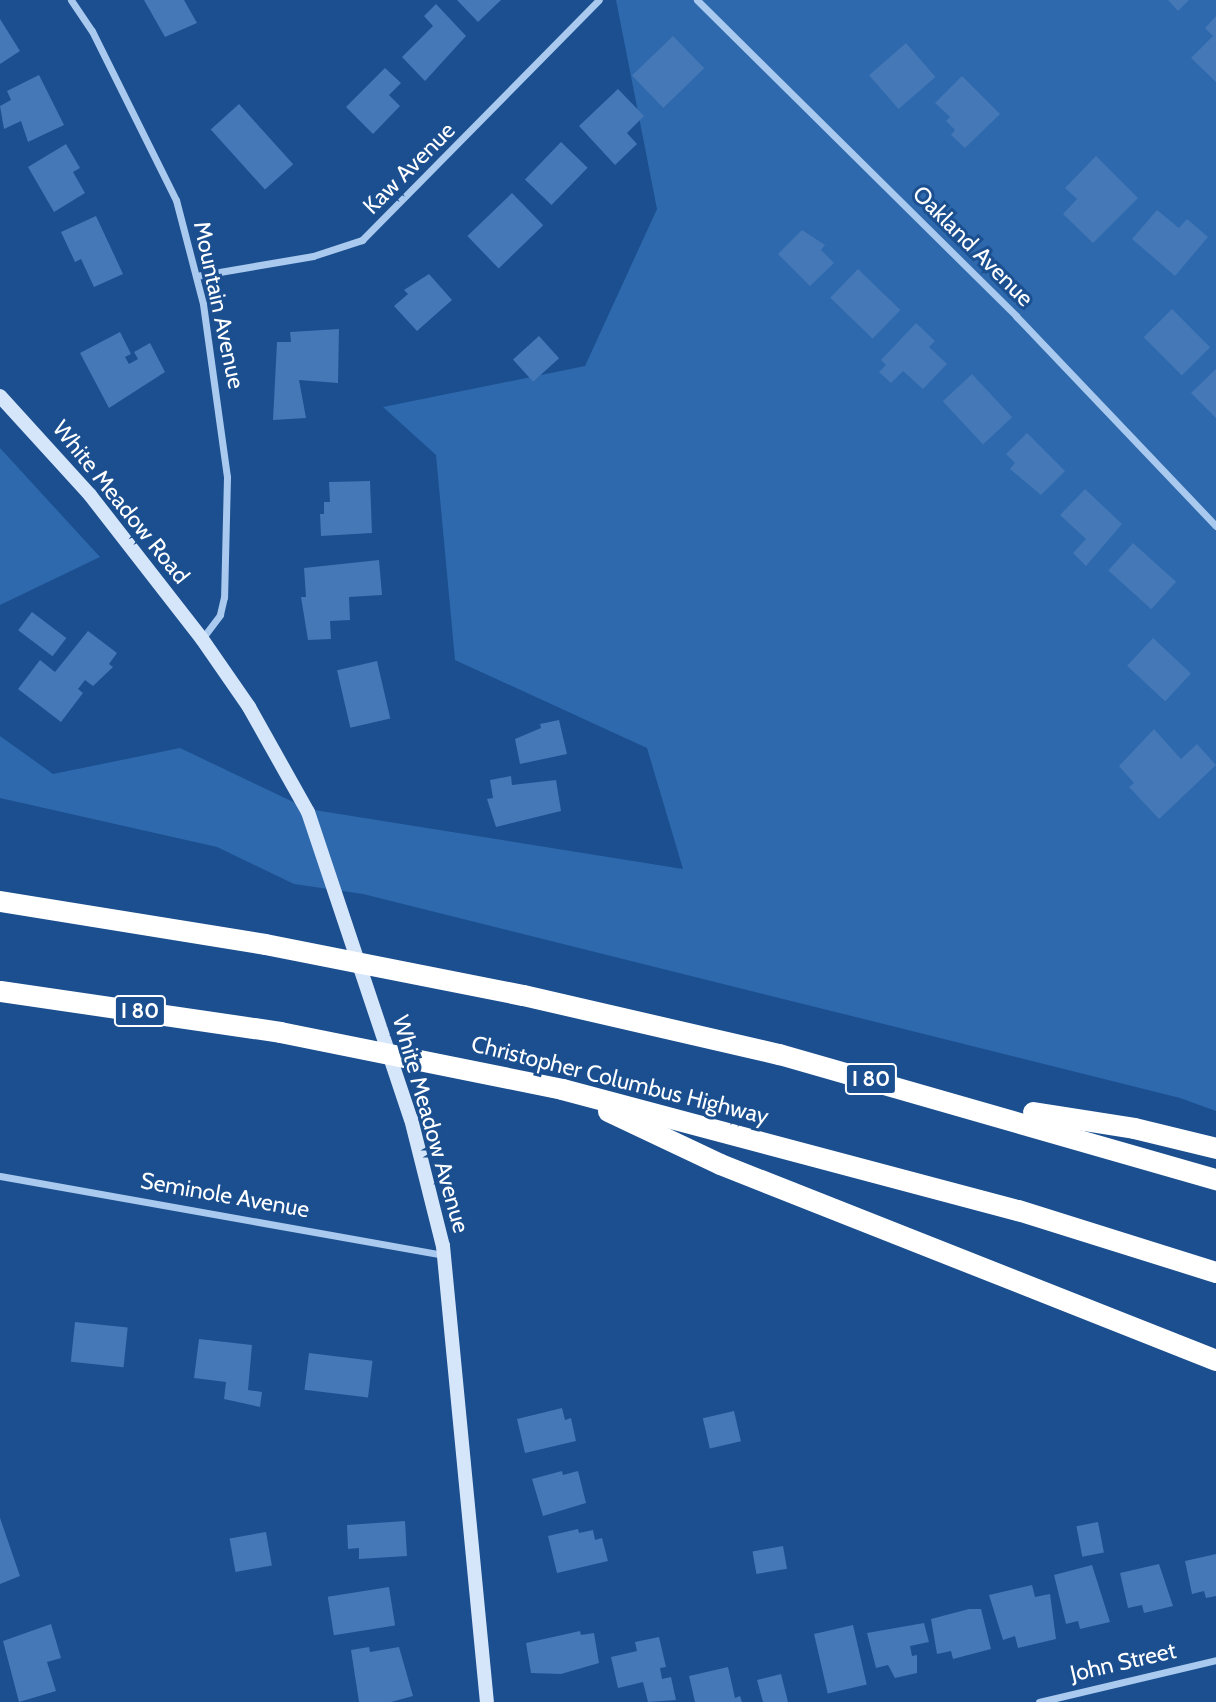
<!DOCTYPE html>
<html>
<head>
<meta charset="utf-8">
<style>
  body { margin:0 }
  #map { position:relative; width:1216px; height:1702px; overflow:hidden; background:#1b4f8f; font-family:Cabin,sans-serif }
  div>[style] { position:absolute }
  .green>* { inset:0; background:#2e69ad }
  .building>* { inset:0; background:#4478b7; transform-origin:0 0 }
  .street>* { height:7px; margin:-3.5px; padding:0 3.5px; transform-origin:3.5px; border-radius:3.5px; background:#a9c9ee }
  .secondary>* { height:14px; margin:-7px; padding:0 7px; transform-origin:7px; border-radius:7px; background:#d6e6fa }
  .highway>* { height:21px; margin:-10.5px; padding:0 10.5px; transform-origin:10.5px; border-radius:10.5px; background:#fff }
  span { translate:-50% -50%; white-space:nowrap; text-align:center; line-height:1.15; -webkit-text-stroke:6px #1b4f8f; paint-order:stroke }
  .shield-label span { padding:2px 5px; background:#1b4f8f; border:2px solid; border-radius:5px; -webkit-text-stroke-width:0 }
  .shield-label { font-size:21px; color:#fff; font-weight:700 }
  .street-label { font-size:23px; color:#fff }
</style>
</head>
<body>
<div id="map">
  <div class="green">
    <i style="clip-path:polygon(616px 0,1216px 0,1216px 1111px,1180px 1098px,363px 894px,294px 884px,217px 847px,0 798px,0 736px,53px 774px,180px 748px,308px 809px,683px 869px,647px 748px,455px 660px,436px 455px,383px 407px,585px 366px,657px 209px)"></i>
    <i style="clip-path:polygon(0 448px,100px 557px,0 605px)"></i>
  </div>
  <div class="building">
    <i style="clip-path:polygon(144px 0,184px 0,197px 23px,165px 37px)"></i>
    <i style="clip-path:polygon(457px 0,501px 0,478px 22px)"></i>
    <i style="clip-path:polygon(1168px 0,1189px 0,1178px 11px)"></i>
    <i style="clip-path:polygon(436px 4px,466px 36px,425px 81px,402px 57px,433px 26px,424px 16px)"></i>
    <i style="clip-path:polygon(1216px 16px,1216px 82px,1191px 58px,1213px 36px,1205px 28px)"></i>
    <i style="clip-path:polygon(0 19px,20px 51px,0 64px)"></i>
    <i style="left:673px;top:36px;width:45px;height:57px;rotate:46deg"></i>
    <i style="left:906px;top:43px;width:45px;height:49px;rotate:49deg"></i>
    <i style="clip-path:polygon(385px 68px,401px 83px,389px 95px,400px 106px,373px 134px,346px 107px)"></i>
    <i style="clip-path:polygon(39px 75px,64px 125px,28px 142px,21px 121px,4px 129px,0 106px,11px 100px,7px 91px)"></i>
    <i style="clip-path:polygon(962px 76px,1000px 114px,965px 148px,951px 135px,955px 130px,946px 121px,950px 117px,935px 103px)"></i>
    <i style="clip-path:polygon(618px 89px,644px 116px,627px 133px,637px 144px,615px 165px,579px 126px)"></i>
    <i style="left:239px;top:104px;width:81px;height:38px;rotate:48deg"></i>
    <i style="left:561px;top:142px;width:37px;height:52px;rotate:44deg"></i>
    <i style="clip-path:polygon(66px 144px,80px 168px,73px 172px,85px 193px,54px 212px,28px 167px)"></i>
    <i style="clip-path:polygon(1096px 156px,1138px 198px,1093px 243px,1063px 214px,1077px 199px,1065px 188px)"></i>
    <i style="left:512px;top:193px;width:45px;height:62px;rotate:46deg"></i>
    <i style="clip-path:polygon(1157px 210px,1179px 228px,1187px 219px,1208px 237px,1175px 276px,1132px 239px)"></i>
    <i style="clip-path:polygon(96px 216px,123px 274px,94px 287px,81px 259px,75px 262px,61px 232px)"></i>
    <i style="clip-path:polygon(802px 230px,825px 245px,821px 250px,834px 263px,810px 286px,778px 254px)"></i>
    <i style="left:858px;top:269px;width:59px;height:40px;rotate:44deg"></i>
    <i style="clip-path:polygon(429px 274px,452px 300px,417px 331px,394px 306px,408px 294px,404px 290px)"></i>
    <i style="left:1172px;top:309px;width:54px;height:40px;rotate:45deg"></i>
    <i style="clip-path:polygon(916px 323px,935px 341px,929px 347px,947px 364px,923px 389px,903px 371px,891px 383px,879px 372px,886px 365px,881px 360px)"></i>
    <i style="clip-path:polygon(339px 329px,338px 383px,299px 380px,306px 418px,273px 420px,277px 342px,291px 342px,290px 332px)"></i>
    <i style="clip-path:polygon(120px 332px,131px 354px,125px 357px,129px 364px,138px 359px,134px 352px,150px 343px,165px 372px,109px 408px,80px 353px)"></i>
    <i style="left:539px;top:336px;width:30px;height:35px;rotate:48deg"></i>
    <i style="clip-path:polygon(1216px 369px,1216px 418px,1191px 393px)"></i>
    <i style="left:972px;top:374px;width:59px;height:40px;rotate:47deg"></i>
    <i style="clip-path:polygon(1027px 433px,1065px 471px,1041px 495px,1010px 469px,1015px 463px,1006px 454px)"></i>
    <i style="clip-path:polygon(370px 481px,372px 533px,321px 536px,320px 514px,324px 514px,324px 502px,330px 502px,329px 482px)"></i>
    <i style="clip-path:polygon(1085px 489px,1122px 524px,1086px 566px,1073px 553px,1086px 539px,1060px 515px)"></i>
    <i style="left:1133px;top:543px;width:58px;height:37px;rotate:42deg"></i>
    <i style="clip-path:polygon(379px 560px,382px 595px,349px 597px,350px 620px,330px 621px,331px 639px,308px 640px,301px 597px,306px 597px,304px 568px)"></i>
    <i style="left:32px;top:612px;width:43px;height:23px;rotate:37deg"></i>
    <i style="clip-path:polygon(88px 631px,117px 653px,109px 664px,113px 667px,93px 686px,85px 680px,78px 689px,83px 693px,61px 722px,18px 689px,40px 660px,55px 672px)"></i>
    <i style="left:1153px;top:638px;width:52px;height:38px;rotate:43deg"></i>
    <i style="left:377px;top:661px;width:59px;height:41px;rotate:77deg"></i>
    <i style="clip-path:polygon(559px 720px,567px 754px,520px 764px,515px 739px,541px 728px,540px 724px)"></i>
    <i style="clip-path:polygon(1154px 729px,1181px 759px,1197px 744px,1216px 765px,1159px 819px,1129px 787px,1134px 783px,1119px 766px)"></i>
    <i style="clip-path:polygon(511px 776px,512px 785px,556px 780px,561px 811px,496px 827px,487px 799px,493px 798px,490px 780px)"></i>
    <i style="left:75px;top:1322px;width:53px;height:40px;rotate:6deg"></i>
    <i style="clip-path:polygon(199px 1339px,252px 1345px,248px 1390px,262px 1392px,260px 1407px,224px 1399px,226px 1382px,194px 1378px)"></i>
    <i style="left:309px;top:1353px;width:64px;height:37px;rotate:7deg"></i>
    <i style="clip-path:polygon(562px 1408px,565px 1420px,571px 1418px,576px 1441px,525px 1453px,517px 1419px)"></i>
    <i style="left:734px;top:1411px;width:31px;height:32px;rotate:77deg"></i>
    <i style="clip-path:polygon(562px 1471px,563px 1475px,578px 1471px,586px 1503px,543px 1516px,532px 1479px)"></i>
    <i style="clip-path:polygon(0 1518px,20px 1576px,0 1584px)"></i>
    <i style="clip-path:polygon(405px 1521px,407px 1556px,359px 1559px,359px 1548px,348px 1549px,347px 1525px)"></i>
    <i style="left:1098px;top:1522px;width:31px;height:22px;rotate:79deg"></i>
    <i style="clip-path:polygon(578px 1529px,579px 1533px,593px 1530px,595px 1540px,602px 1538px,608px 1561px,557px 1573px,548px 1536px)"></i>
    <i style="left:266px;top:1532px;width:34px;height:37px;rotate:80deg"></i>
    <i style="left:783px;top:1546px;width:23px;height:31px;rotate:80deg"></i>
    <i style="clip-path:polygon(1216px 1554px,1216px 1596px,1206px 1598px,1204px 1591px,1192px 1594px,1185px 1561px)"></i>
    <i style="clip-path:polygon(1159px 1564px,1173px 1606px,1144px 1613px,1142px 1605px,1128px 1608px,1120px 1573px)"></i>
    <i style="clip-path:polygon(1092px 1565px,1110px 1622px,1080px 1629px,1078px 1621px,1066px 1624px,1054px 1575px)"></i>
    <i style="clip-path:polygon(1032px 1585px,1035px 1597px,1050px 1594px,1056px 1639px,1018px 1648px,1015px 1636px,1003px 1640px,989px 1595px)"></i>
    <i style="left:389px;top:1587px;width:39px;height:62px;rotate:81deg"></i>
    <i style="clip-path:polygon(969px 1609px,981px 1609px,991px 1649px,953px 1659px,951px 1651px,937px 1654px,931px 1619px)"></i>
    <i style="clip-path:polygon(924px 1623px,929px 1642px,910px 1646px,912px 1656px,917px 1655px,917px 1673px,895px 1678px,888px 1665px,876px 1668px,867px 1633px)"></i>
    <i style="clip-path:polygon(51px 1624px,61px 1658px,47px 1662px,56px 1691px,19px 1702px,3px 1641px)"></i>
    <i style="left:853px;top:1625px;width:61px;height:40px;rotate:77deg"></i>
    <i style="clip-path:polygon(580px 1631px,581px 1635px,594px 1633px,599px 1663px,561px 1674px,531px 1673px,526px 1643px)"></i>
    <i style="clip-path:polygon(659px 1637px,666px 1667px,660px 1668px,662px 1679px,671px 1677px,676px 1700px,648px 1702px,643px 1682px,618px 1688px,611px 1657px,637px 1651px,635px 1642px)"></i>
    <i style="clip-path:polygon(369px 1647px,370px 1652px,399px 1647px,413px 1696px,391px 1702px,359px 1702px,351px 1650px)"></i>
    <i style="clip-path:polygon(728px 1667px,735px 1698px,740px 1696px,742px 1702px,695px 1702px,689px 1676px)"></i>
    <i style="clip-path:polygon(781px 1674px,788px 1702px,763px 1702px,757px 1680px)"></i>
  </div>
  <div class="street">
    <i style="left:71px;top:0;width:37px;rotate:56deg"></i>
    <i style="left:92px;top:31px;width:189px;rotate:63.6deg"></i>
    <i style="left:176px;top:200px;width:107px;rotate:75.4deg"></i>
    <i style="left:203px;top:304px;width:175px;rotate:82.1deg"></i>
    <i style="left:227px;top:477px;width:120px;rotate:91.4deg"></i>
    <i style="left:224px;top:597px;width:18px;rotate:103deg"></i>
    <i style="left:220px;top:615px;width:30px;rotate:127deg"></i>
    <i style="left:697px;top:0;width:449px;rotate:44.7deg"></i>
    <i style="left:1016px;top:316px;width:290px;rotate:46.4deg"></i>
    <i style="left:196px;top:276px;width:119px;rotate:-9.7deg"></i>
    <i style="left:313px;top:256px;width:52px;rotate:-18.1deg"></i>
    <i style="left:362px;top:240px;width:337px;rotate:-45.4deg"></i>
    <i style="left:0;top:1176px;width:450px;rotate:10.1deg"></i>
    <i style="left:1039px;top:1702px;width:182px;rotate:-13.3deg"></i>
  </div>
  <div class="secondary">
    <i style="left:0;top:396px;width:134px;rotate:47.7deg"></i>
    <i style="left:90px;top:495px;width:182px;rotate:52.1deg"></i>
    <i style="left:202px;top:639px;width:83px;rotate:55.3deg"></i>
    <i style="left:249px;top:707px;width:120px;rotate:60.7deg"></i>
    <i style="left:308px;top:812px;width:324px;rotate:71.5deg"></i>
    <i style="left:411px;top:1119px;width:131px;rotate:75.9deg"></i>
    <i style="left:443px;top:1246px;width:458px;rotate:84.5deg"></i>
  </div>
  <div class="highway">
    <i style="left:0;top:901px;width:268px;rotate:9.2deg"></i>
    <i style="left:265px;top:944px;width:263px;rotate:11.2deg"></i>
    <i style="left:523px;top:995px;width:263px;rotate:13deg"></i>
    <i style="left:779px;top:1054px;width:455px;rotate:16deg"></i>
    <i style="left:0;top:991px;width:283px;rotate:8.3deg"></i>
    <i style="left:280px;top:1032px;width:288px;rotate:11.4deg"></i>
    <i style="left:562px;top:1089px;width:472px;rotate:14.9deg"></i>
    <i style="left:1018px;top:1210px;width:207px;rotate:17.4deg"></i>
    <i style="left:608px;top:1111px;width:124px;rotate:25.3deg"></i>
    <i style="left:720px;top:1164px;width:533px;rotate:21.56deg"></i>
    <i style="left:1033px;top:1112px;width:102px;rotate:9deg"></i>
    <i style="left:1134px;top:1128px;width:84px;rotate:13.7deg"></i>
  </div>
  <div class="shield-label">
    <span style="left:140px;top:1011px">I 80</span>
    <span style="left:871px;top:1079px">I 80</span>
  </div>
  <div class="street-label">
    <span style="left:409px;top:168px;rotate:-45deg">Kaw Avenue</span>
    <span style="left:973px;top:246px;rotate:45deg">Oakland Avenue</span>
    <span style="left:219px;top:305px;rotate:78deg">Mountain Avenue</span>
    <span style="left:121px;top:502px;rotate:51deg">White Meadow Road</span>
    <span style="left:620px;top:1080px;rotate:14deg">Christopher Columbus Highway</span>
    <span style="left:431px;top:1124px;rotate:74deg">White Meadow Avenue</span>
    <span style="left:225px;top:1195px;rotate:10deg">Seminole Avenue</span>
    <span style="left:1123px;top:1662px;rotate:-13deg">John Street</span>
  </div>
</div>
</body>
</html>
